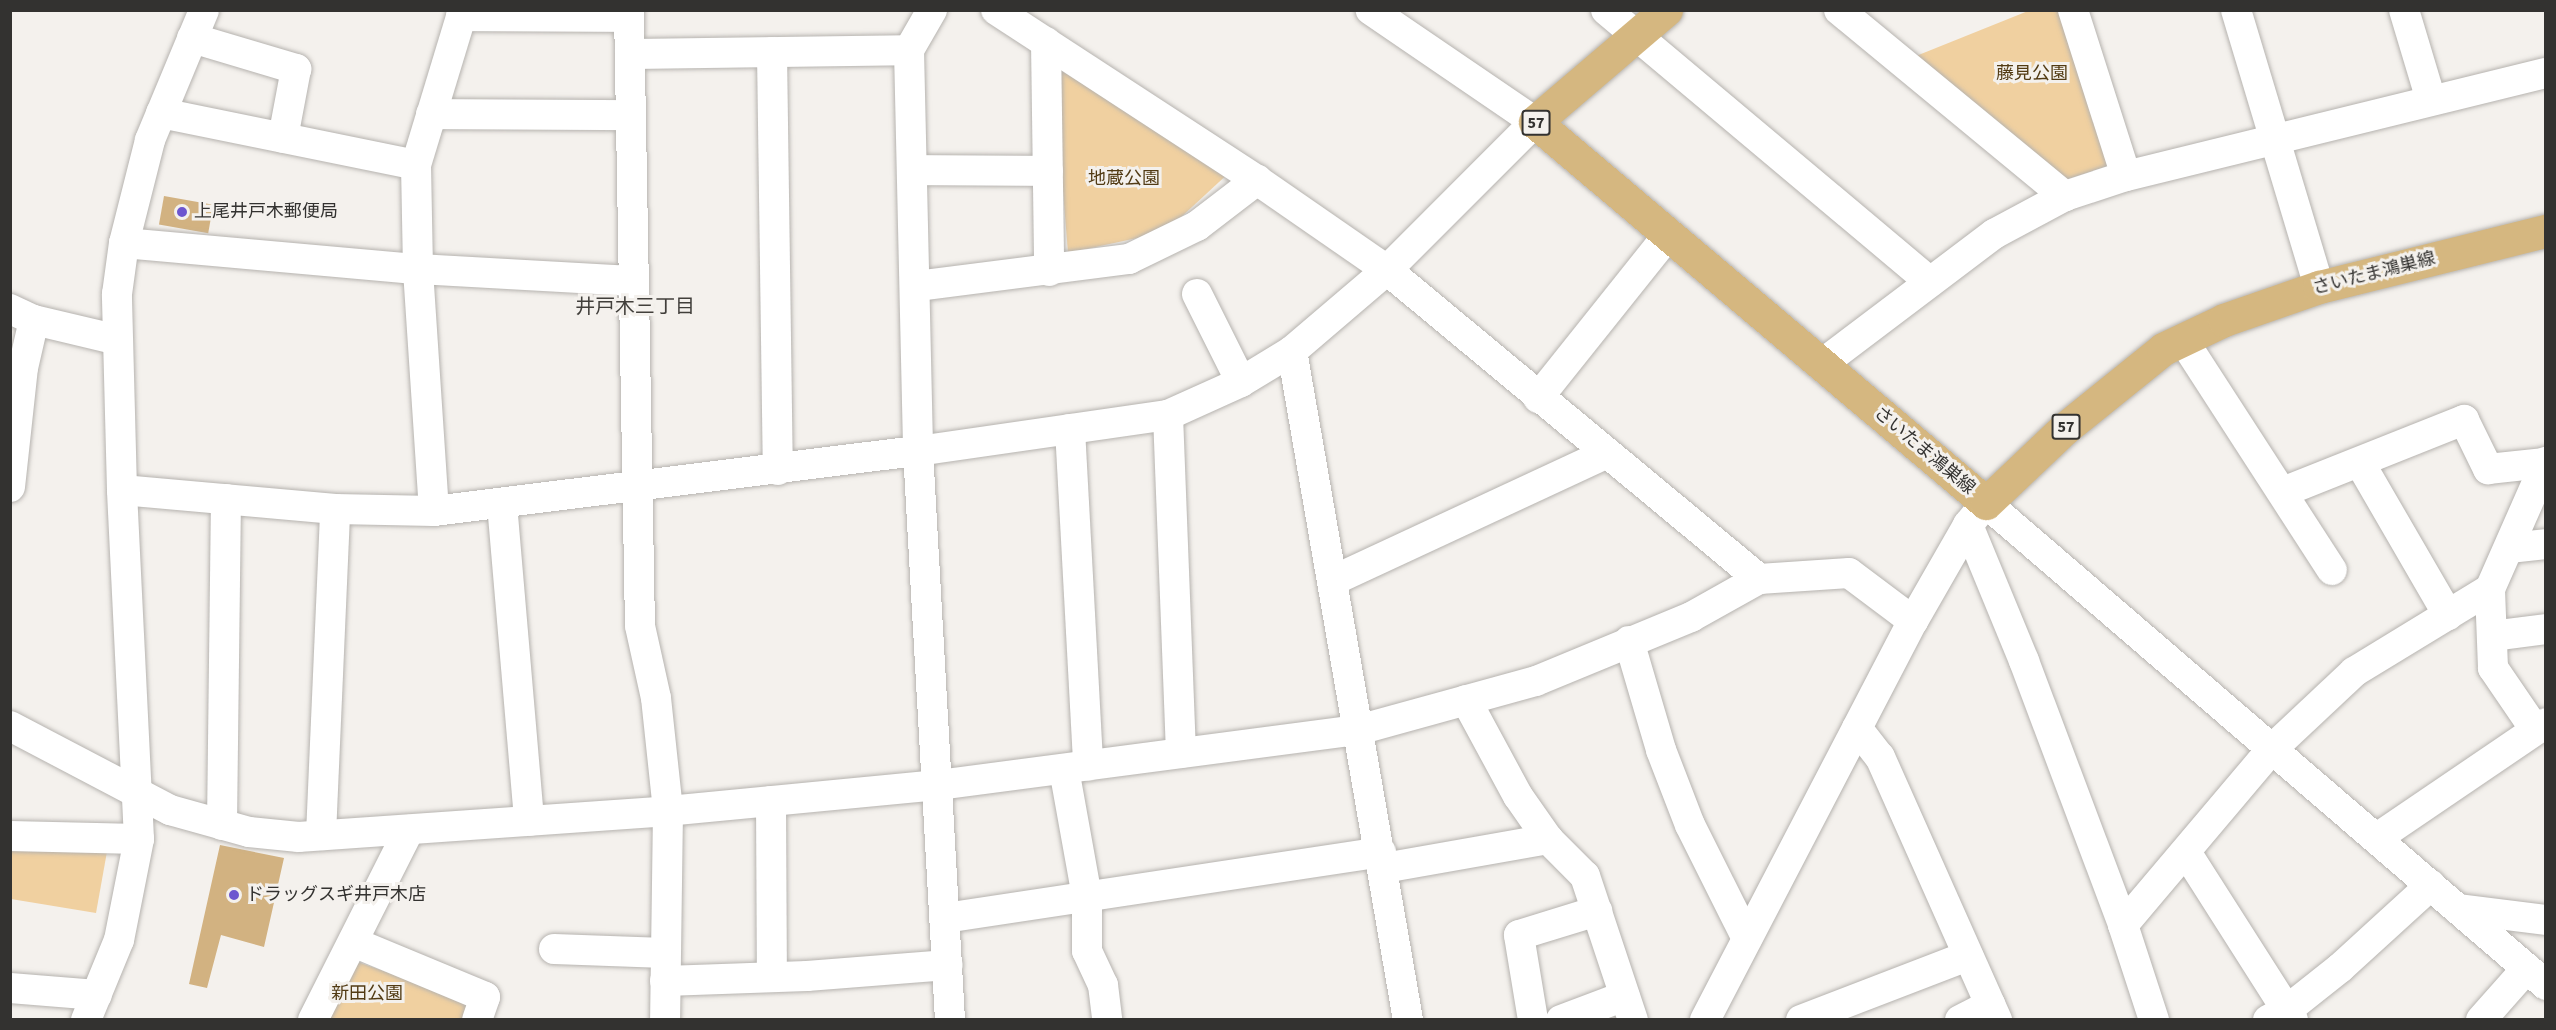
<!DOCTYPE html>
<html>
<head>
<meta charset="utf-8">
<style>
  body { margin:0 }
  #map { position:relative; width:2556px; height:1030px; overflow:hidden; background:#f4f1ed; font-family:"Source Sans 3","Noto Sans JP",sans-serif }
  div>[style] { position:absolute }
  .green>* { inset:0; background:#f0d0a0 }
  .building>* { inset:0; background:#d2b281; transform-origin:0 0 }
  .roads { filter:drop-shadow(0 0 2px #b6b3af) drop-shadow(0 0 2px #b6b3af) }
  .minor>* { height:30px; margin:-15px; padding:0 15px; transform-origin:15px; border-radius:15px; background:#fff }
  .major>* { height:33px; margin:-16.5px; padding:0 16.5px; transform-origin:16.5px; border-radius:16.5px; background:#d5b780 }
  .dots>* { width:16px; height:16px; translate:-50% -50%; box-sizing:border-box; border:3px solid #f4f1ed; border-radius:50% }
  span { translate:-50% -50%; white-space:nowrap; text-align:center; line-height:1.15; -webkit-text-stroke:6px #f4f1ed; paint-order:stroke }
  .shield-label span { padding:2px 4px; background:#f4f1ed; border:2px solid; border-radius:4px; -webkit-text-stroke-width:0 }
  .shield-label { font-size:16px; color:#333230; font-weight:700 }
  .park-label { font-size:18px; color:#523b14 }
  .poi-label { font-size:18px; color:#333230 }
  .left { translate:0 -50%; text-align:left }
  .street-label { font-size:18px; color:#333230 }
  .neighbourhood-label { font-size:20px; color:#413f3b }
  .frame { position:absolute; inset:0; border:12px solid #333230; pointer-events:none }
</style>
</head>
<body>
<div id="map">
  <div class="green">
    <i style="clip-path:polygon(2028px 11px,2071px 11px,2132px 158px,2065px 180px,1916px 56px)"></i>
    <i style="clip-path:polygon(1053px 66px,1232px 170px,1165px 232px,1068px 253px)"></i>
    <i style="clip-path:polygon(10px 841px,108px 846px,96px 913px,11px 899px)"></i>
    <i style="clip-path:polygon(352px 960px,474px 1003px,468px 1019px,324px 1020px)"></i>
  </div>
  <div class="building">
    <i style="left:164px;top:196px;width:50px;height:29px;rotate:10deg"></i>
    <i style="clip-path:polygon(220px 845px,284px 858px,264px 947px,221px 935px,207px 988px,189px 984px)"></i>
  </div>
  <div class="roads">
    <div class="minor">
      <i style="left:629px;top:10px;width:616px;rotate:88.98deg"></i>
      <i style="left:640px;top:626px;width:74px;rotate:77.5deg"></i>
      <i style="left:656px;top:698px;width:114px;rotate:83.9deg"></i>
      <i style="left:668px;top:811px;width:209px;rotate:90.8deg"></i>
      <i style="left:932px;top:10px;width:46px;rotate:119.9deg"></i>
      <i style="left:909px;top:50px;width:401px;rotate:88.7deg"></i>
      <i style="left:918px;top:451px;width:570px;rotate:86.78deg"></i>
      <i style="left:996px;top:10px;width:311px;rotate:33.1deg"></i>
      <i style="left:1257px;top:180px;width:158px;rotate:34.7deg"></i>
      <i style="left:1387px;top:270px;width:484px;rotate:39.7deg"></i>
      <i style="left:1606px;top:10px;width:423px;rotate:40deg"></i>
      <i style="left:1839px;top:10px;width:293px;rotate:39.5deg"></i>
      <i style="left:2073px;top:10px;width:174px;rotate:72.3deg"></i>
      <i style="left:2236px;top:10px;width:289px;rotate:73.3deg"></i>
      <i style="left:2404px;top:10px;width:94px;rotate:73.3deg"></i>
      <i style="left:461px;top:16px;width:168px;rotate:0.3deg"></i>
      <i style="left:192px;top:38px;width:109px;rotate:16.6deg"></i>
      <i style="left:296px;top:69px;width:70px;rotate:100.7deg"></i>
      <i style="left:1046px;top:42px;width:229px;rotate:89.2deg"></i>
      <i style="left:772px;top:52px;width:418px;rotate:89.2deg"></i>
      <i style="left:630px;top:54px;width:279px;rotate:-0.8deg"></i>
      <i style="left:161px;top:113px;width:260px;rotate:11.5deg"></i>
      <i style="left:431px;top:114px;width:200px;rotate:0.3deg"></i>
      <i style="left:913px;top:170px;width:135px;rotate:0.4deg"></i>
      <i style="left:124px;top:243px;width:295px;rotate:5.1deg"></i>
      <i style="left:418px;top:269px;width:215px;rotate:3.2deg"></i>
      <i style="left:917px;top:286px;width:214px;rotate:-7.3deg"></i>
      <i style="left:1129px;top:259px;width:76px;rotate:-25.9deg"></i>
      <i style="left:1197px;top:226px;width:76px;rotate:-37.5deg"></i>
      <i style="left:1197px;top:294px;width:98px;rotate:63.4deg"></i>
      <i style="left:10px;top:309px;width:26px;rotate:25deg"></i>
      <i style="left:34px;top:320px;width:86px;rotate:13.4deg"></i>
      <i style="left:2183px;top:340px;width:274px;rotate:57.1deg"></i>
      <i style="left:1292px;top:351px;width:679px;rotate:80.16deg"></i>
      <i style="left:1822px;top:364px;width:216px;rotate:-37.1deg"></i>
      <i style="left:1994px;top:234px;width:81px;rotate:-28.2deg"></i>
      <i style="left:2065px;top:196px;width:64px;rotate:-18.2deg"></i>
      <i style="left:2126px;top:176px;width:432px;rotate:-13.8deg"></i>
      <i style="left:1538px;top:398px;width:210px;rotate:-51.4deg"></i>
      <i style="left:1168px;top:415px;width:338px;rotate:87.8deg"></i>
      <i style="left:1070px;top:429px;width:337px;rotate:86.9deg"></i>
      <i style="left:2360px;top:463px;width:176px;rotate:59.9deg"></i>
      <i style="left:10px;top:487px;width:120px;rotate:-83.8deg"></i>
      <i style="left:23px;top:368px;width:49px;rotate:-77.1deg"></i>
      <i style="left:122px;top:490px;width:214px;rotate:5.1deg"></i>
      <i style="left:335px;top:509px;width:99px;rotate:1.2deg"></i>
      <i style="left:434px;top:511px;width:488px;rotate:-7.1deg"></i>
      <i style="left:918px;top:451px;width:253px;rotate:-8.2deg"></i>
      <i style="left:1168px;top:415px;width:80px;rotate:-24.3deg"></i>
      <i style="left:1241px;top:382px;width:60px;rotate:-31.3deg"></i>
      <i style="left:1292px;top:351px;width:125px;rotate:-40.5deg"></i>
      <i style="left:1387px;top:270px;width:209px;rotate:-45deg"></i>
      <i style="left:1535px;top:122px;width:199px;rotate:-145.7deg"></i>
      <i style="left:2283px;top:492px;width:195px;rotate:-21.7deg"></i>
      <i style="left:2464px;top:420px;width:55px;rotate:63.9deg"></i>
      <i style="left:2488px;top:469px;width:55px;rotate:-6.2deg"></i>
      <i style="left:502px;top:504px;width:318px;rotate:85.1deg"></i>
      <i style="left:434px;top:511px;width:243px;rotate:-93.8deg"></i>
      <i style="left:418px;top:269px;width:104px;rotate:-91.1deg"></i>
      <i style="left:416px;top:165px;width:162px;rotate:-73.1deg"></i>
      <i style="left:1968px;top:525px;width:147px;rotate:67.6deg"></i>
      <i style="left:2024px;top:661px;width:282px;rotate:69.4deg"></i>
      <i style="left:2123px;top:925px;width:100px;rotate:71.9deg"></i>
      <i style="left:2509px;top:548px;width:37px;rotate:-6deg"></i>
      <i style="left:1334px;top:580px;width:301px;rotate:-24.9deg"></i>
      <i style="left:2492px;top:636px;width:54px;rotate:-7.4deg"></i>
      <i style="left:1629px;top:641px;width:114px;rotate:73.6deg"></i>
      <i style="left:1661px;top:750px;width:80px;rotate:68.9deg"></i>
      <i style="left:1690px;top:825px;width:127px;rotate:63.4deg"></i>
      <i style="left:1466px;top:700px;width:109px;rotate:61.6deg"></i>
      <i style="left:1518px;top:796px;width:52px;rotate:55.1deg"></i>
      <i style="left:1548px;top:839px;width:52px;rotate:45deg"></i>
      <i style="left:1585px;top:876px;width:152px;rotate:71.6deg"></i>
      <i style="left:10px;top:726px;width:181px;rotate:27.7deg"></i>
      <i style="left:170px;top:810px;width:82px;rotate:15.6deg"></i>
      <i style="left:249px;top:832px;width:50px;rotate:5.7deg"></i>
      <i style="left:299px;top:837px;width:370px;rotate:-4deg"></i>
      <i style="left:668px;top:811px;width:272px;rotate:-5.5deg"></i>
      <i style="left:939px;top:785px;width:423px;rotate:-7.5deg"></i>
      <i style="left:1358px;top:730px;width:185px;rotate:-15.4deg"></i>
      <i style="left:1536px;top:681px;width:168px;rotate:-22.4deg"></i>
      <i style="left:1691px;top:617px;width:78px;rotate:-29.2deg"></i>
      <i style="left:1759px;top:579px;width:90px;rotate:-3.8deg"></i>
      <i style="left:1849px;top:573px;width:80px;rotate:36.9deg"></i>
      <i style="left:1857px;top:728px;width:37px;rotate:52deg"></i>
      <i style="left:1880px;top:757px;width:288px;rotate:66deg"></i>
      <i style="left:2534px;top:728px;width:73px;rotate:-124.3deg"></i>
      <i style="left:2493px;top:668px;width:79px;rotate:-92.2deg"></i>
      <i style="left:2490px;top:589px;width:139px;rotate:-66.2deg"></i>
      <i style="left:1064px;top:769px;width:130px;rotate:79.8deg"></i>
      <i style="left:1087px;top:897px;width:54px;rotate:90deg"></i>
      <i style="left:1087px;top:951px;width:38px;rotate:65deg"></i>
      <i style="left:1103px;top:985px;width:35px;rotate:83deg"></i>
      <i style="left:771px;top:801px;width:176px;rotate:89.7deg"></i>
      <i style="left:222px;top:825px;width:326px;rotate:-89.3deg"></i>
      <i style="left:321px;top:835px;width:326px;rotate:-87.5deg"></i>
      <i style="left:10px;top:836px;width:129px;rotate:1.3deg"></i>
      <i style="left:2377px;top:838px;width:204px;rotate:-34.2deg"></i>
      <i style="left:2186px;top:852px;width:199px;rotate:57.5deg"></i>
      <i style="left:1384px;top:868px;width:167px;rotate:-10deg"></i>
      <i style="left:2458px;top:909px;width:89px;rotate:7.1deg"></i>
      <i style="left:945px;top:918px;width:441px;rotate:-8.6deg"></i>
      <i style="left:2123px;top:925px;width:229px;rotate:-49.8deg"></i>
      <i style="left:2271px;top:750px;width:114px;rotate:-43.2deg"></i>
      <i style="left:2354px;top:672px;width:159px;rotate:-31.4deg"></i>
      <i style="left:353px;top:942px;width:143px;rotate:22.6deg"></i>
      <i style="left:485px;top:997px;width:24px;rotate:109deg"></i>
      <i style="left:554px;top:949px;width:111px;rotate:2.1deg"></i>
      <i style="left:665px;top:981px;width:142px;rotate:-2deg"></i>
      <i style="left:807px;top:976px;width:141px;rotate:-4.5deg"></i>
      <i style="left:10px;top:988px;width:87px;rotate:4.6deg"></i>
      <i style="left:86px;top:1020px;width:87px;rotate:-67.6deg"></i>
      <i style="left:119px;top:940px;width:103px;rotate:-78.8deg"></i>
      <i style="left:139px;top:839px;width:349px;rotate:-92.8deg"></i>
      <i style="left:122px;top:490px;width:196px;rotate:-91.5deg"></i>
      <i style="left:117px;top:294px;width:51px;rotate:-82.2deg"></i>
      <i style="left:124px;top:243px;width:106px;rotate:-75.8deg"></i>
      <i style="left:150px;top:140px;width:141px;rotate:-67.4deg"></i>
      <i style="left:313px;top:1020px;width:213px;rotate:-63.2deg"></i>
      <i style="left:1533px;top:1020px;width:86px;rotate:-99.4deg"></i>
      <i style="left:1519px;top:935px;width:82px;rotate:-17.1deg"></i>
      <i style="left:1561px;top:1020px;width:68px;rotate:-20.6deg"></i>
      <i style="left:1705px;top:1020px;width:450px;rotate:-62.5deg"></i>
      <i style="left:1913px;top:621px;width:111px;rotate:-60.2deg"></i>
      <i style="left:1968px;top:525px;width:28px;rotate:-51deg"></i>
      <i style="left:1986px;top:503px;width:739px;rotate:40.72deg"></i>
      <i style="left:1801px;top:1020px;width:179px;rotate:-21deg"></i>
      <i style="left:1960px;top:1020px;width:34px;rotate:-27deg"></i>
      <i style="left:2268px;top:1020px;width:21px;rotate:-28deg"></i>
      <i style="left:2287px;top:1010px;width:68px;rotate:-38.4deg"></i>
      <i style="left:2340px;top:968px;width:123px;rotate:-42.4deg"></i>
      <i style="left:2481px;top:1020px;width:69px;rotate:-48.5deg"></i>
    </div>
    <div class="major">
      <i style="left:1666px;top:10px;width:172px;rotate:139.5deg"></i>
      <i style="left:1535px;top:122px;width:590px;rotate:40.19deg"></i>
      <i style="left:1986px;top:503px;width:108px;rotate:-43.5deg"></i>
      <i style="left:2064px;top:429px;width:127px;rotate:-38.9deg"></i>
      <i style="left:2163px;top:349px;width:68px;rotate:-25.4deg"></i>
      <i style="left:2224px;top:320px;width:101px;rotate:-19.2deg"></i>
      <i style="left:2319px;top:287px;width:234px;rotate:-13.9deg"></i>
    </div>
  </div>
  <div class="dots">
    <i style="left:182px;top:212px;background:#6d56cf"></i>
    <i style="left:234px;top:895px;background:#6d56cf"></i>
  </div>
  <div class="shield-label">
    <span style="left:1536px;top:123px">57</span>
    <span style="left:2066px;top:427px">57</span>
  </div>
  <div class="park-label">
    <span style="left:2032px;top:74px">藤見公園</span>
    <span style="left:1124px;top:179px">地蔵公園</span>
    <span style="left:367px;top:994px">新田公園</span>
  </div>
  <div class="poi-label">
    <span class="left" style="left:194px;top:212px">上尾井戸木郵便局</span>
    <span class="left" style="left:246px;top:895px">ドラッグスギ井戸木店</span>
  </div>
  <div class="street-label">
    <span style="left:2374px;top:274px;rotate:-14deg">さいたま鴻巣線</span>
    <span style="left:1924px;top:451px;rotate:40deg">さいたま鴻巣線</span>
  </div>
  <div class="neighbourhood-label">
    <span style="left:635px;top:307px">井戸木三丁目</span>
  </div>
  <div class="frame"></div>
</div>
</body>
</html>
